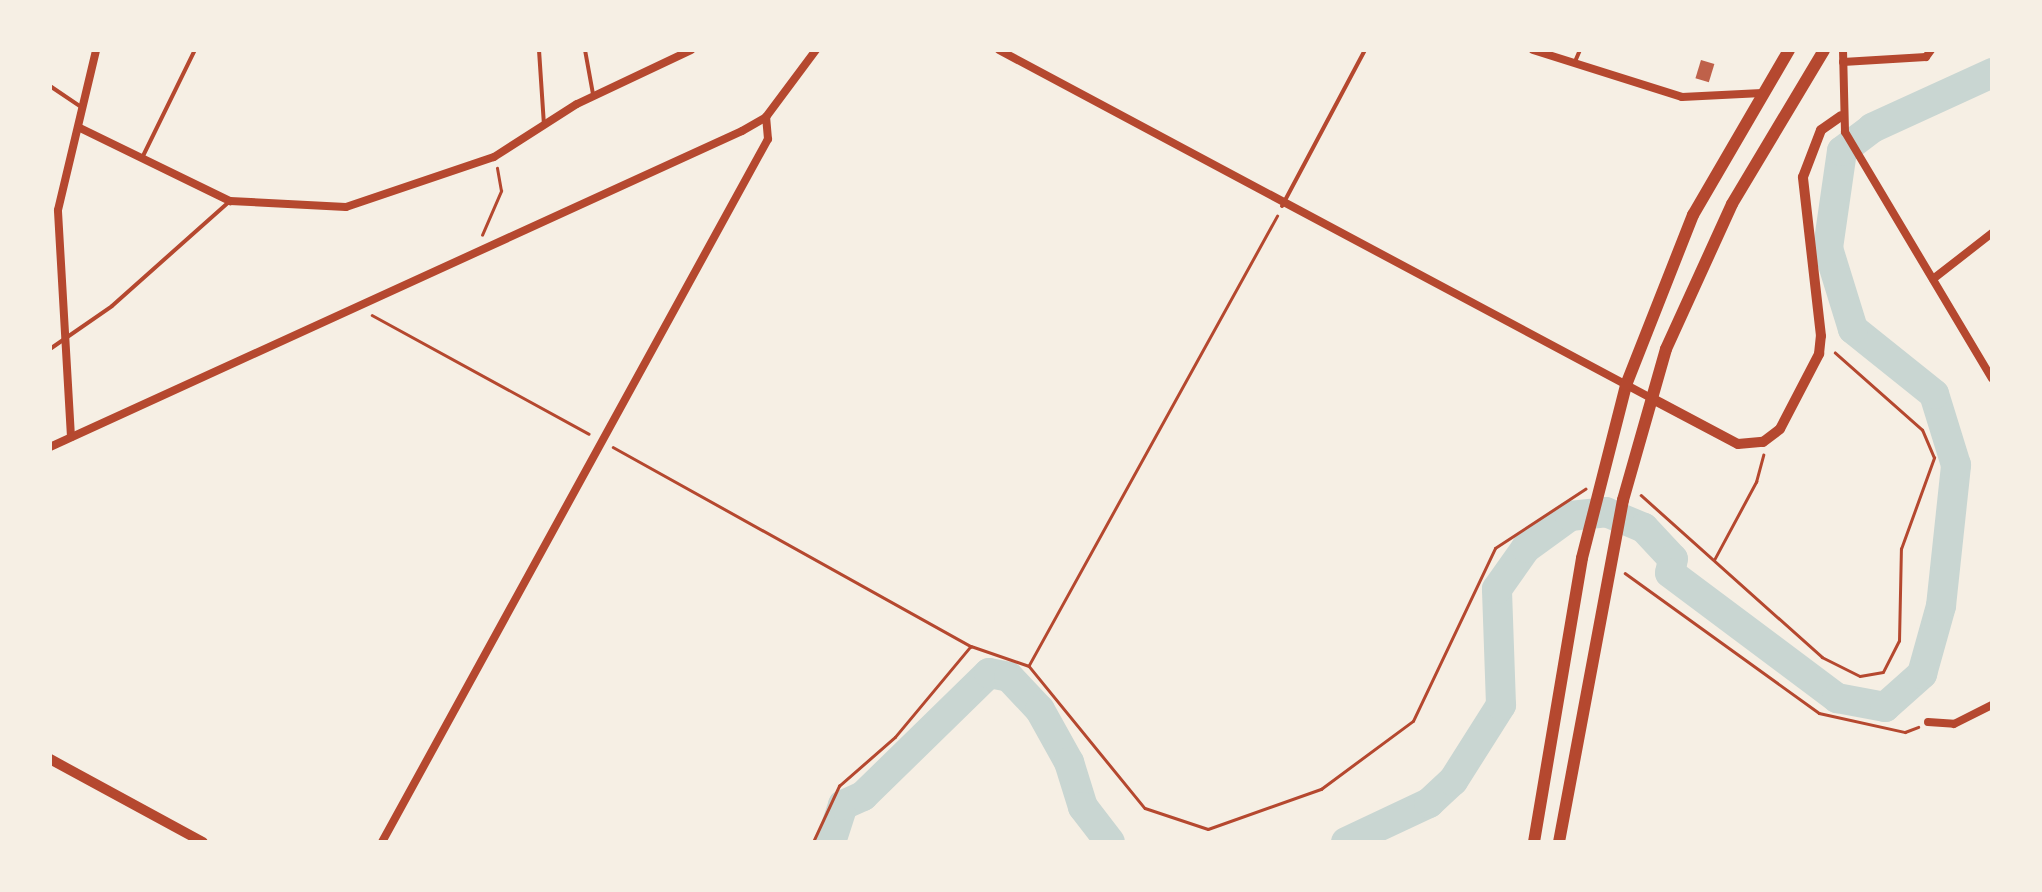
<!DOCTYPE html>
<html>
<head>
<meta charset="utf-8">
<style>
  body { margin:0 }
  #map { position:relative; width:2042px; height:892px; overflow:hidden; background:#f6efe4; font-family:Lora,serif }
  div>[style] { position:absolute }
  .river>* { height:30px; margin:-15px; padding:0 15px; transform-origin:15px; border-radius:15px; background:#c9d6d2 }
  .building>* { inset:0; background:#bf614a; transform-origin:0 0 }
  .path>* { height:2.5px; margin:-1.25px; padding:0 1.25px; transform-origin:1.25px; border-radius:1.25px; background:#b5482f }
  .service>* { height:4px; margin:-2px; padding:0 2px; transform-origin:2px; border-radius:2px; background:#b5482f }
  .minor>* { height:8px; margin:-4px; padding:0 4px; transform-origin:4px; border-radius:4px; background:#b5482f }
  .tertiary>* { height:10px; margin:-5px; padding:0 5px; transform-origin:5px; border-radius:5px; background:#b5482f }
  .primary>* { height:12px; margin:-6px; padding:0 6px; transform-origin:6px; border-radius:6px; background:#b5482f }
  span { translate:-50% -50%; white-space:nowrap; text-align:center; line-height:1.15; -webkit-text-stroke:9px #f6efe4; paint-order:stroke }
  .frame { position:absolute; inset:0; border:52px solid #f6efe4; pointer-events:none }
</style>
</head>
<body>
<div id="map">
  <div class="river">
    <i style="left:831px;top:842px;width:39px;rotate:-72deg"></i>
    <i style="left:843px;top:805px;width:22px;rotate:-24deg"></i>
    <i style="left:863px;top:796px;width:176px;rotate:-44.3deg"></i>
    <i style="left:989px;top:673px;width:20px;rotate:11deg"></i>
    <i style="left:1009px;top:677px;width:45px;rotate:46.8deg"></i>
    <i style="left:1040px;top:710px;width:60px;rotate:60.9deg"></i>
    <i style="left:1069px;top:762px;width:47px;rotate:72.7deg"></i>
    <i style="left:1083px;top:807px;width:44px;rotate:52.4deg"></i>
    <i style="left:1346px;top:842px;width:92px;rotate:-25.2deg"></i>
    <i style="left:1429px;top:803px;width:33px;rotate:-43deg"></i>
    <i style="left:1453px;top:781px;width:90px;rotate:-57.7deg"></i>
    <i style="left:1501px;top:705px;width:116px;rotate:-92deg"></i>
    <i style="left:1497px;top:589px;width:50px;rotate:-54.7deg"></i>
    <i style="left:1526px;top:548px;width:54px;rotate:-36deg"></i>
    <i style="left:1570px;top:516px;width:36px;rotate:-6deg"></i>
    <i style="left:1606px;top:512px;width:41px;rotate:22.8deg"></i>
    <i style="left:1644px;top:528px;width:42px;rotate:46.9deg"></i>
    <i style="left:1673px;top:559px;width:14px;rotate:102deg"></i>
    <i style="left:1670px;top:573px;width:209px;rotate:36.8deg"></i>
    <i style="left:1837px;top:698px;width:49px;rotate:10.6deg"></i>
    <i style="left:1885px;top:707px;width:50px;rotate:-41.7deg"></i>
    <i style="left:1922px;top:674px;width:71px;rotate:-74.4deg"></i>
    <i style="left:1941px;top:606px;width:142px;rotate:-83.9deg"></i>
    <i style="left:1956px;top:465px;width:74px;rotate:-107.2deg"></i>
    <i style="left:1934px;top:394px;width:104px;rotate:-141.3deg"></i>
    <i style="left:1853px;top:329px;width:85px;rotate:-107.2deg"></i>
    <i style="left:1828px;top:248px;width:98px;rotate:-81.8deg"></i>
    <i style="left:1842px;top:151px;width:38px;rotate:-37deg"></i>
    <i style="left:1872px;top:128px;width:132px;rotate:-24.6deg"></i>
  </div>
  <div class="building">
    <i style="left:1701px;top:60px;width:14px;height:19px;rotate:17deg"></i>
  </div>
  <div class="path">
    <i style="left:482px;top:235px;width:48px;rotate:-66.6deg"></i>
    <i style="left:501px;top:191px;width:23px;rotate:-100deg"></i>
    <i style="left:372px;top:315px;width:247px;rotate:28.7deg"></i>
    <i style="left:613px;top:447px;width:410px;rotate:29.1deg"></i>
    <i style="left:971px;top:646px;width:61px;rotate:19deg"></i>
    <i style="left:1029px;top:666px;width:183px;rotate:50.8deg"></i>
    <i style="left:1145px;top:808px;width:66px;rotate:18.4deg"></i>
    <i style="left:1208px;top:829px;width:120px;rotate:-19.5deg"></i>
    <i style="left:1321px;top:789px;width:114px;rotate:-36.5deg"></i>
    <i style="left:1413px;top:721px;width:191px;rotate:-64.6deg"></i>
    <i style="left:1495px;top:548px;width:108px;rotate:-33.2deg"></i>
    <i style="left:1641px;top:495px;width:243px;rotate:41.8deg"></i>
    <i style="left:1822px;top:657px;width:42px;rotate:26.6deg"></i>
    <i style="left:1860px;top:676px;width:23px;rotate:-10deg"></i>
    <i style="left:1883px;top:672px;width:35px;rotate:-63deg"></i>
    <i style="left:1899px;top:641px;width:92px;rotate:-88.8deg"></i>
    <i style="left:1901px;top:549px;width:97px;rotate:-70.1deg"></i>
    <i style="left:1934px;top:458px;width:30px;rotate:-113deg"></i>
    <i style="left:1922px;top:430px;width:116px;rotate:-138.5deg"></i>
    <i style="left:1714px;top:560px;width:89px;rotate:-61.7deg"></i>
    <i style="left:1756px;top:482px;width:28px;rotate:-75deg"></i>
    <i style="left:1625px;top:573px;width:239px;rotate:35.8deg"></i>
    <i style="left:1819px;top:713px;width:88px;rotate:12.5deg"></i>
    <i style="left:1905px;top:732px;width:14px;rotate:-21deg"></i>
    <i style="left:1029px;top:665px;width:513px;rotate:-61.09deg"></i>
    <i style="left:813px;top:842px;width:62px;rotate:-65.1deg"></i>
    <i style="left:839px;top:786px;width:74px;rotate:-41.2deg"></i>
    <i style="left:895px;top:737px;width:117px;rotate:-50.2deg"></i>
  </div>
  <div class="service">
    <i style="left:539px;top:50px;width:75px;rotate:86.2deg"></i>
    <i style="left:585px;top:50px;width:45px;rotate:79.7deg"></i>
    <i style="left:1574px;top:64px;width:15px;rotate:-67deg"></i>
    <i style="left:50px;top:86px;width:36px;rotate:34deg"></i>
    <i style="left:142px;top:158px;width:120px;rotate:-63.9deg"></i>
    <i style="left:1282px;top:206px;width:177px;rotate:-62deg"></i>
    <i style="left:50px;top:349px;width:75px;rotate:-34.7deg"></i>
    <i style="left:112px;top:306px;width:158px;rotate:-41.7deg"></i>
  </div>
  <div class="minor">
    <i style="left:999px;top:50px;width:739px;rotate:28.09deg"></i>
    <i style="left:1533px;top:50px;width:156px;rotate:17.5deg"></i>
    <i style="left:1682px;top:97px;width:80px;rotate:-2.9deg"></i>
    <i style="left:1843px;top:50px;width:82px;rotate:88.6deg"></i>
    <i style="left:1845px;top:132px;width:287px;rotate:59.2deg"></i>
    <i style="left:1843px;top:62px;width:83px;rotate:-3.4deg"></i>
    <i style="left:1926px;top:57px;width:9px;rotate:-54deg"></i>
    <i style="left:80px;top:128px;width:167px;rotate:26deg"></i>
    <i style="left:230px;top:201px;width:116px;rotate:3deg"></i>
    <i style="left:346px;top:207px;width:156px;rotate:-18.7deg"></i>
    <i style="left:494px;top:157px;width:98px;rotate:-32.6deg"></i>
    <i style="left:577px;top:104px;width:126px;rotate:-25.3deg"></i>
    <i style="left:1933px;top:279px;width:75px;rotate:-37.9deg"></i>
    <i style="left:71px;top:437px;width:227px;rotate:-93.3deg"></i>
    <i style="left:58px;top:210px;width:164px;rotate:-76.6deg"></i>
    <i style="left:50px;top:447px;width:761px;rotate:-24.54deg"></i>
    <i style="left:742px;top:131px;width:28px;rotate:-30deg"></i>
    <i style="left:766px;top:117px;width:84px;rotate:-53.3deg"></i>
    <i style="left:1928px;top:722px;width:26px;rotate:4deg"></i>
    <i style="left:1954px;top:724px;width:42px;rotate:-26.6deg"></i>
    <i style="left:382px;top:842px;width:802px;rotate:-61.23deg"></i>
    <i style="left:768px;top:139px;width:22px;rotate:-95deg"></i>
  </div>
  <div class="tertiary">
    <i style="left:1651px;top:398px;width:98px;rotate:27.9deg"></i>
    <i style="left:1738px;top:444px;width:25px;rotate:-5deg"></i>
    <i style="left:1763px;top:442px;width:21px;rotate:-37deg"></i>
    <i style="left:1780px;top:429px;width:85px;rotate:-62.5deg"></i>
    <i style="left:1819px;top:354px;width:18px;rotate:-84deg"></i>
    <i style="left:1821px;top:336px;width:160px;rotate:-96.5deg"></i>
    <i style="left:1803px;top:177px;width:50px;rotate:-69deg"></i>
    <i style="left:1821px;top:130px;width:24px;rotate:-35deg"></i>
    <i style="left:50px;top:759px;width:174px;rotate:28.5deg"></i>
  </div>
  <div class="primary">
    <i style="left:1534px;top:842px;width:288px;rotate:-80.4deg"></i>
    <i style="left:1582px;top:558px;width:179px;rotate:-75.7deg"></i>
    <i style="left:1626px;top:385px;width:183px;rotate:-68.5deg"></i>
    <i style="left:1693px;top:215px;width:191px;rotate:-59.8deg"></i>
    <i style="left:1559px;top:842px;width:348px;rotate:-79.4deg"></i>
    <i style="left:1623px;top:500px;width:157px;rotate:-74.1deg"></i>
    <i style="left:1666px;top:349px;width:159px;rotate:-65.5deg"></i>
    <i style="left:1732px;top:204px;width:179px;rotate:-59.1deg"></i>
  </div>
  <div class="frame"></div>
</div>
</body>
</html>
